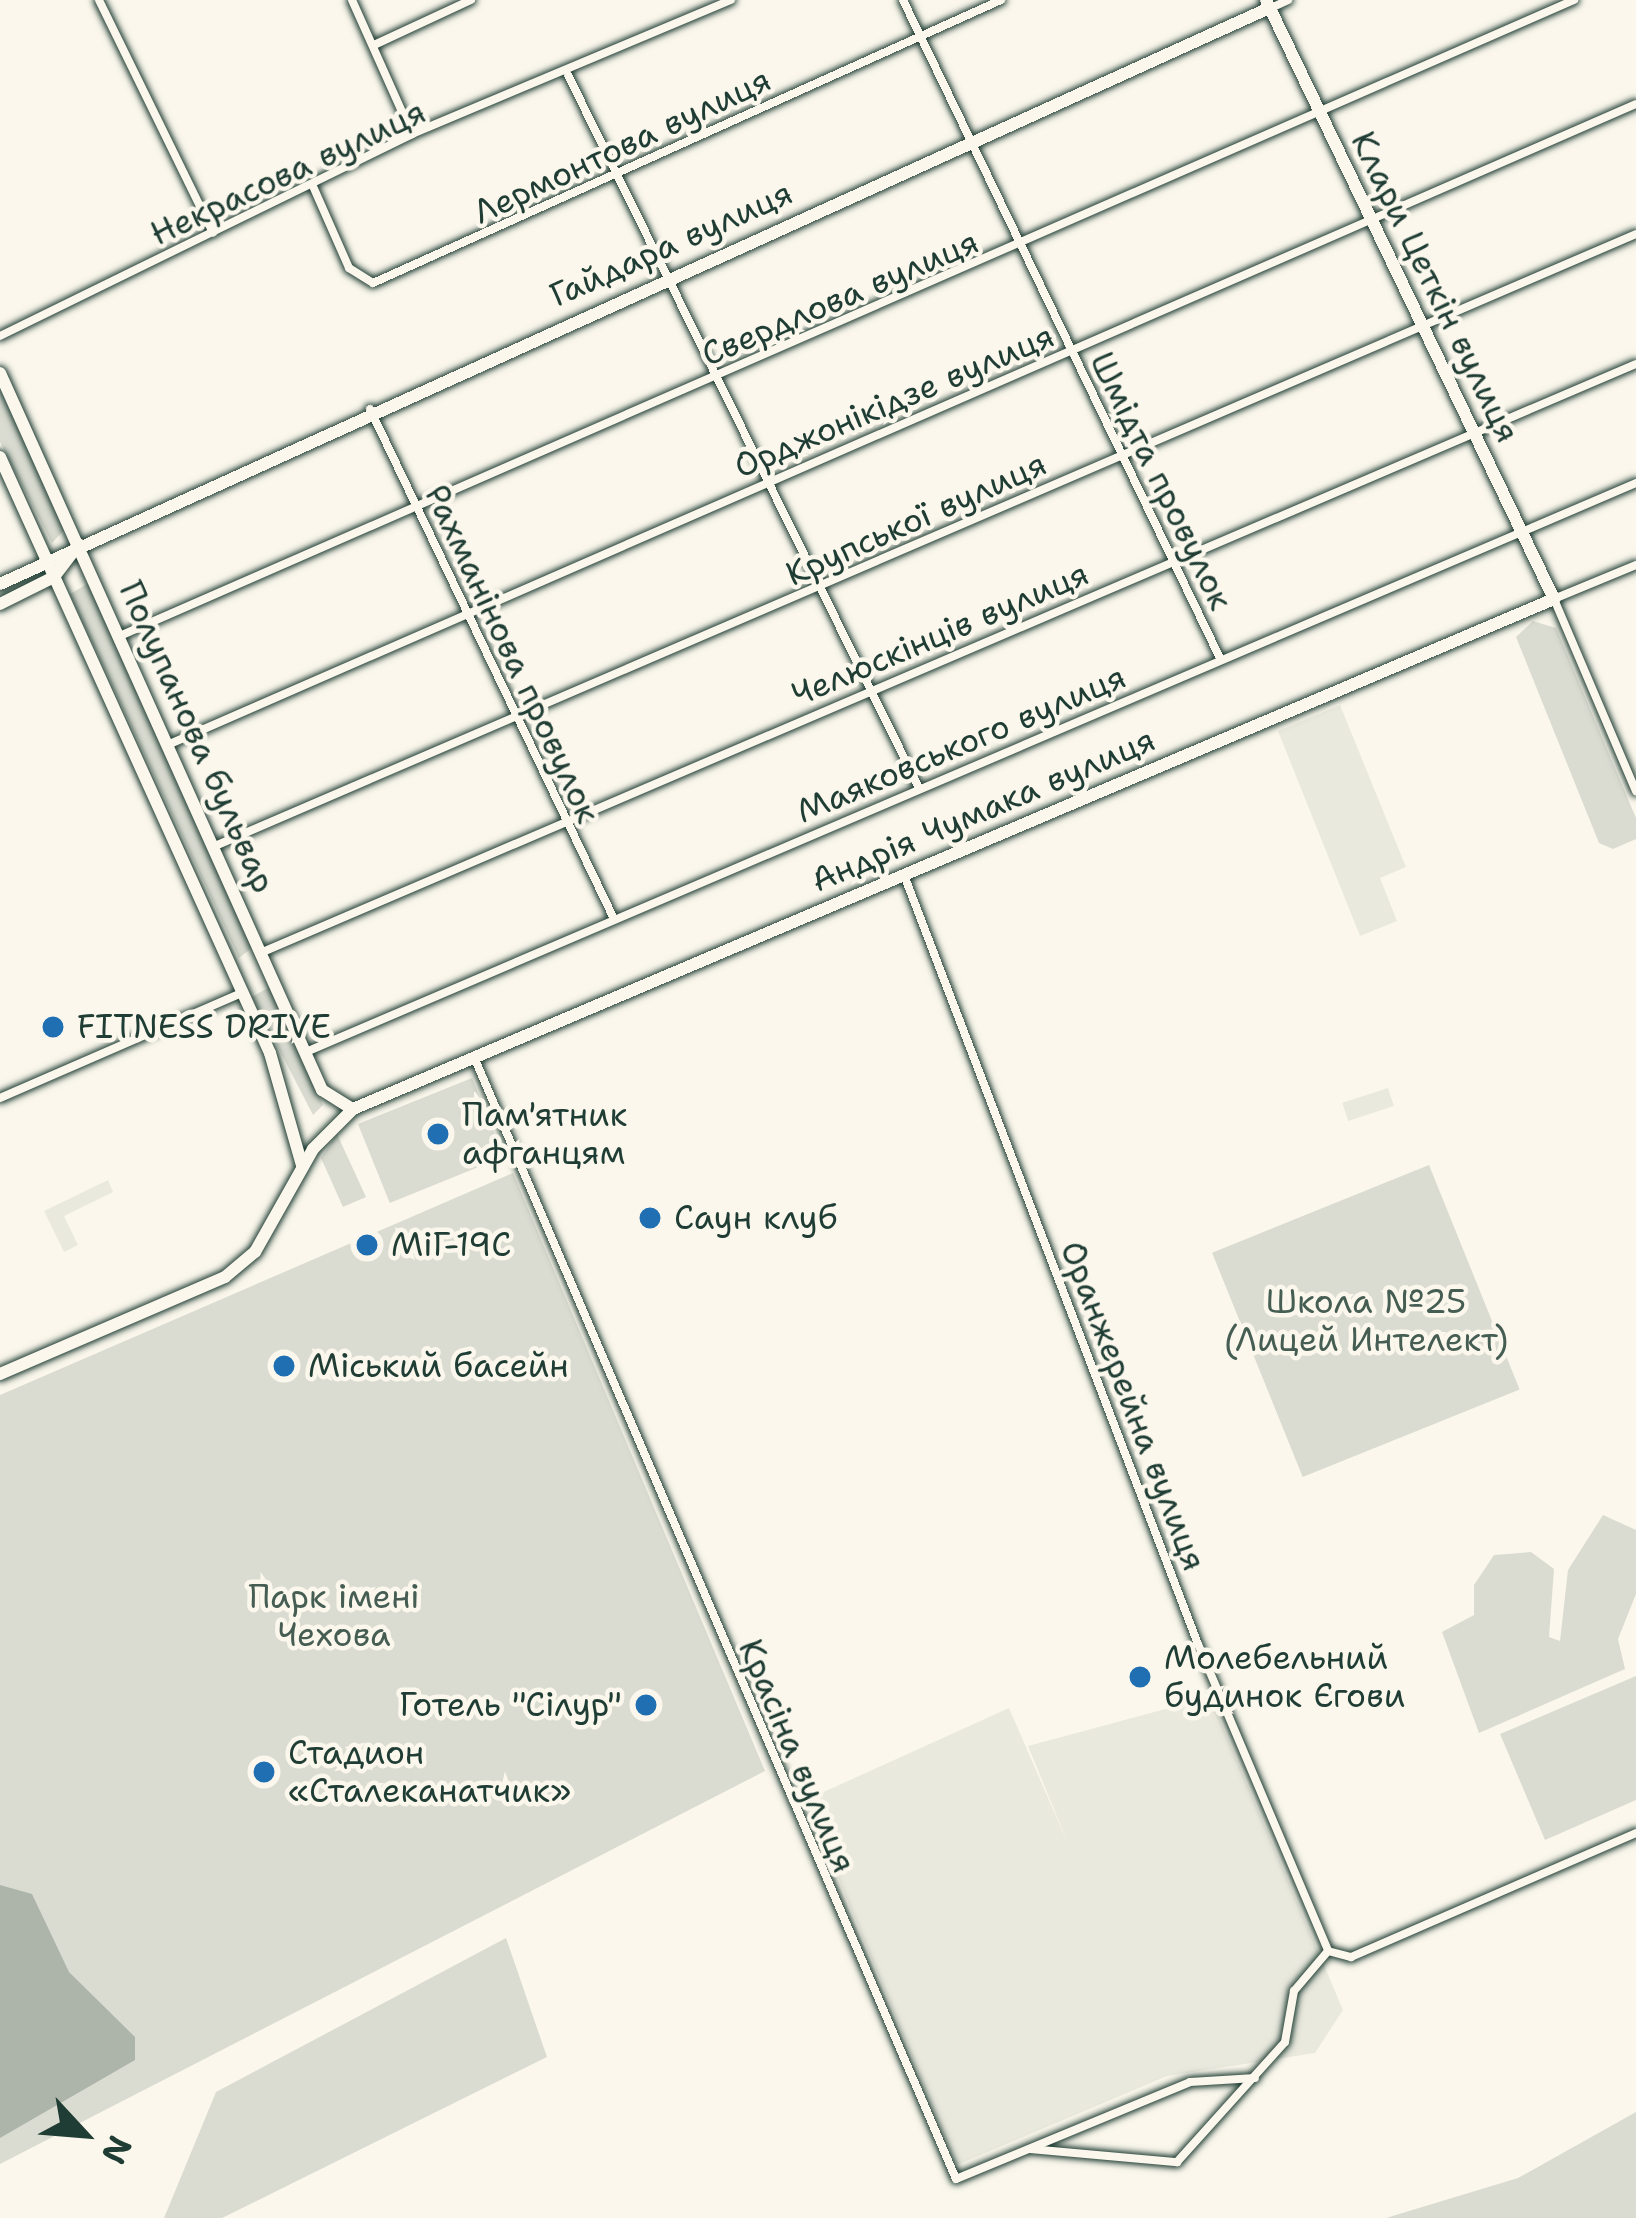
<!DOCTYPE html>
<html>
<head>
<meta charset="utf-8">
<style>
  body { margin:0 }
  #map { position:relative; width:1636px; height:2218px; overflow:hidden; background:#fbf7ec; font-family:"Shantell Sans",sans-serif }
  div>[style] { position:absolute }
  .built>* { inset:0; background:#eae9de; transform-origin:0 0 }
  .green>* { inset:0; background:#dbdcd1; transform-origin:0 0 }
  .water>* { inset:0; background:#adb4aa }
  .roads { filter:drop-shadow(0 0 3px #1f3d34) drop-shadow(0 0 3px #1f3d34) }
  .street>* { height:8px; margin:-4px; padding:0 4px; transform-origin:4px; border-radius:4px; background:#fbf7ec }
  .secondary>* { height:12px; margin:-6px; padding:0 6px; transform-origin:6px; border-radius:6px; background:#fbf7ec }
  .dots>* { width:33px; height:33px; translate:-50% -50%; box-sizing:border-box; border:6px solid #fbf7ec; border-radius:50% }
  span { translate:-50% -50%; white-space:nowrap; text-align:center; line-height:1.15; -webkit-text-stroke:9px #fbf7ec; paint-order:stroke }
  .street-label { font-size:33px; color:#1f3d34 }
  .poi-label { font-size:33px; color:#1f3d34 }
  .left { translate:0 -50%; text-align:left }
  .right { translate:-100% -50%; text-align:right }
  .park-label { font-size:33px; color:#455d53 }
  .north { position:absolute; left:24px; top:2074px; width:120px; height:120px; -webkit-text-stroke:9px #fbf7ec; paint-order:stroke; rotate:116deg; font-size:33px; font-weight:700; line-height:48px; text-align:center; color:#1f3d34 }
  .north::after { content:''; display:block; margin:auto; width:42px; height:54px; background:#1f3d34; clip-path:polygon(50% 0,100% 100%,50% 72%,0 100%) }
</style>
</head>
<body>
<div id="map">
  <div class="built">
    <i style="clip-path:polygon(1340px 705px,1406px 867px,1380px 878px,1397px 921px,1360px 936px,1278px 731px)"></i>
    <i style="left:1388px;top:1088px;width:19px;height:48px;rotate:72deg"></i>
    <i style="clip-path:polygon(108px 1180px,113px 1192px,64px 1216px,78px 1245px,64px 1252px,44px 1211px)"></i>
    <i style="clip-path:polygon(1210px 1697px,1343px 2010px,1315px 2053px,1167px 2076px,957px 2165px,806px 1800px,1009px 1708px,1069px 1846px,1028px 1746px)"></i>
  </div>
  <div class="green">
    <i style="clip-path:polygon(0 390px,65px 529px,52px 543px,0 442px)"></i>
    <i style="clip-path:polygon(89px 583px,254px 946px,239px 958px,70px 594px)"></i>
    <i style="clip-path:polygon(1533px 621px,1556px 628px,1636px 818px,1636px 839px,1613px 849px,1599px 843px,1516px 637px)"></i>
    <i style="clip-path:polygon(271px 986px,323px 1105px,313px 1115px,252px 997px)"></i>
    <i style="left:472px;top:1078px;width:85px;height:123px;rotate:68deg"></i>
    <i style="clip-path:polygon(337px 1134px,366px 1197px,343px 1207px,321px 1158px)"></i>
    <i style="left:1429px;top:1165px;width:242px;height:234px;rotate:68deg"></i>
    <i style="clip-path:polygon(513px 1173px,765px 1771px,0 2164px,0 1395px)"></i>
    <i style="clip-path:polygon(1603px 1515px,1636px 1530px,1636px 1594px,1618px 1639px,1625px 1669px,1479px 1733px,1442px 1632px,1474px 1615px,1474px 1585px,1494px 1555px,1531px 1552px,1554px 1569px,1549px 1637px,1560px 1641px,1568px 1570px)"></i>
    <i style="clip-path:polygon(1636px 1676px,1636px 1800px,1545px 1840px,1500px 1734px)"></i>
    <i style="clip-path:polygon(506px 1938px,547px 2057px,222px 2218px,164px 2218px,216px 2092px)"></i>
    <i style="clip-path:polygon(1636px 2112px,1636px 2218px,1386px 2218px,1518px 2178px)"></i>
  </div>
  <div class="water">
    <i style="clip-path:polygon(0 1885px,32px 1894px,69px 1972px,135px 2037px,135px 2060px,0 2138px)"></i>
  </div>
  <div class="roads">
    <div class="street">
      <i style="left:99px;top:0;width:259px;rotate:63.9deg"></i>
      <i style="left:352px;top:0;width:147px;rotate:65.9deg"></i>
      <i style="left:903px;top:0;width:730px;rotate:64.28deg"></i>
      <i style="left:1271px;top:8px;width:19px;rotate:-25deg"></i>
      <i style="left:374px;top:45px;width:107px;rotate:-24.9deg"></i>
      <i style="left:568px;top:75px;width:795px;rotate:63.79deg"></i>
      <i style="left:312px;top:184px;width:92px;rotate:66.2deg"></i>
      <i style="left:349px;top:268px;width:28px;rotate:32deg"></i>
      <i style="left:373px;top:283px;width:689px;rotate:-24.26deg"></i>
      <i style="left:0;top:336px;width:459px;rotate:-26.1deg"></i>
      <i style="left:412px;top:134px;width:346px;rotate:-22.8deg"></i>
      <i style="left:370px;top:409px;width:565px;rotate:64.43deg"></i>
      <i style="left:1636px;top:565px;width:89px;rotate:157.5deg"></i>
      <i style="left:1554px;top:599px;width:209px;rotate:66.9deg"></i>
      <i style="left:122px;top:635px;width:1585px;rotate:-23.62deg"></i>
      <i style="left:172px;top:743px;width:1597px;rotate:-23.58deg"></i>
      <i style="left:215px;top:846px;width:1547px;rotate:-23.3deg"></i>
      <i style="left:904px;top:875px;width:823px;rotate:69.08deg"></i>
      <i style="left:1198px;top:1644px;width:333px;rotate:67deg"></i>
      <i style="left:265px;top:951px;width:1491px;rotate:-23.18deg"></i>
      <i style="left:306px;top:1052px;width:1447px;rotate:-23.16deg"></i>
      <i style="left:474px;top:1057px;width:1221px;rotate:66.75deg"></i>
      <i style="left:956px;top:2179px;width:253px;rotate:-22.5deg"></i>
      <i style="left:1190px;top:2082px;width:65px;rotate:-3.5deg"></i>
      <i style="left:0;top:1098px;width:264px;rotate:-23.5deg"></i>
      <i style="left:1328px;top:1951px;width:24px;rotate:15deg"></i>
      <i style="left:1351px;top:1957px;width:311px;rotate:-23.5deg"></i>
      <i style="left:1030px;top:2149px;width:148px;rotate:5.1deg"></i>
      <i style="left:1177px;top:2162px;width:161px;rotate:-48deg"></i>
      <i style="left:1285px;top:2042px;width:52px;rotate:-80deg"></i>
      <i style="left:1294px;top:1991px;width:52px;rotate:-49.6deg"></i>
    </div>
    <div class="secondary">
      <i style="left:0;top:373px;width:786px;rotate:65.82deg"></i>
      <i style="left:322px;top:1090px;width:36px;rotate:32deg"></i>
      <i style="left:0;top:457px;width:654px;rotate:65.63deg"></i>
      <i style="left:270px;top:1053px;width:116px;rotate:74.1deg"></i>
      <i style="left:0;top:584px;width:1394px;rotate:-24.41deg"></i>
      <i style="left:0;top:604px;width:60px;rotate:-26.6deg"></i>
      <i style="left:54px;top:577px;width:41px;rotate:-52.9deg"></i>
      <i style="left:0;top:1374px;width:245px;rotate:-23.3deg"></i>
      <i style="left:225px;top:1277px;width:39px;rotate:-40deg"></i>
      <i style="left:255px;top:1252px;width:118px;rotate:-60.6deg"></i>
      <i style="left:313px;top:1149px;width:57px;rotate:-45deg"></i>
      <i style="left:353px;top:1109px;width:1305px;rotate:-23.01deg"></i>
      <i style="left:1554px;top:599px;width:665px;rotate:-115.68deg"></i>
    </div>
  </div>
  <div class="dots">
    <i style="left:53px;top:1027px;background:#1f6fb2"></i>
    <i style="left:438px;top:1134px;background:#1f6fb2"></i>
    <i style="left:650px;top:1218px;background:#1f6fb2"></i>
    <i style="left:367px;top:1245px;background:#1f6fb2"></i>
    <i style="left:284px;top:1366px;background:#1f6fb2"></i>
    <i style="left:1140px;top:1677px;background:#1f6fb2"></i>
    <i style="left:646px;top:1705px;background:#1f6fb2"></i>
    <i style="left:264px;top:1772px;background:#1f6fb2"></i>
  </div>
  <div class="street-label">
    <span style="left:622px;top:146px;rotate:-25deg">Лермонтова вулиця</span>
    <span style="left:288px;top:173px;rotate:-25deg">Некрасова вулиця</span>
    <span style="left:671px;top:244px;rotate:-24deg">Гайдара вулиця</span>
    <span style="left:1435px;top:287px;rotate:64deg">Клари Цеткін вулиця</span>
    <span style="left:840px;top:298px;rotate:-23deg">Свердлова вулиця</span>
    <span style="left:894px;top:401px;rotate:-23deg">Орджонікідзе вулиця</span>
    <span style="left:1161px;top:481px;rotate:64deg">Шмідта провулок</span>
    <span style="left:916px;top:519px;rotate:-24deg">Крупської вулиця</span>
    <span style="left:940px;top:634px;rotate:-23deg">Челюскінців вулиця</span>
    <span style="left:512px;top:654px;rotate:65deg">Рахманінова провулок</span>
    <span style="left:197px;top:737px;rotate:66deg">Полупанова бульвар</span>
    <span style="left:961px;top:744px;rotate:-23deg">Маяковського вулиця</span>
    <span style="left:983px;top:810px;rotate:-23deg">Андрія Чумака вулиця</span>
    <span style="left:1133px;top:1406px;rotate:69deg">Оранжерейна вулиця</span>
    <span style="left:797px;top:1756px;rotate:67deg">Красіна вулиця</span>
  </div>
  <div class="poi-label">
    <span class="left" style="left:77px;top:1027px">FITNESS DRIVE</span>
    <span class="left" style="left:462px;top:1134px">Пам'ятник<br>афганцям</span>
    <span class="left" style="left:674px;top:1218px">Саун клуб</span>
    <span class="left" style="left:391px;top:1245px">МіГ-19С</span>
    <span class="left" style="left:308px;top:1366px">Міський басейн</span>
    <span class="left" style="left:1164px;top:1677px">Молебельний<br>будинок Єгови</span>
    <span class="right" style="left:622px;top:1705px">Готель "Сілур"</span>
    <span class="left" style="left:288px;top:1772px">Стадион<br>«Сталеканатчик»</span>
  </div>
  <div class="park-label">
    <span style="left:1366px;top:1321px">Школа №25<br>(Лицей Интелект)</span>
    <span style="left:334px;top:1616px">Парк імені<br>Чехова</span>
  </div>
  <div class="north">N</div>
</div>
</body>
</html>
